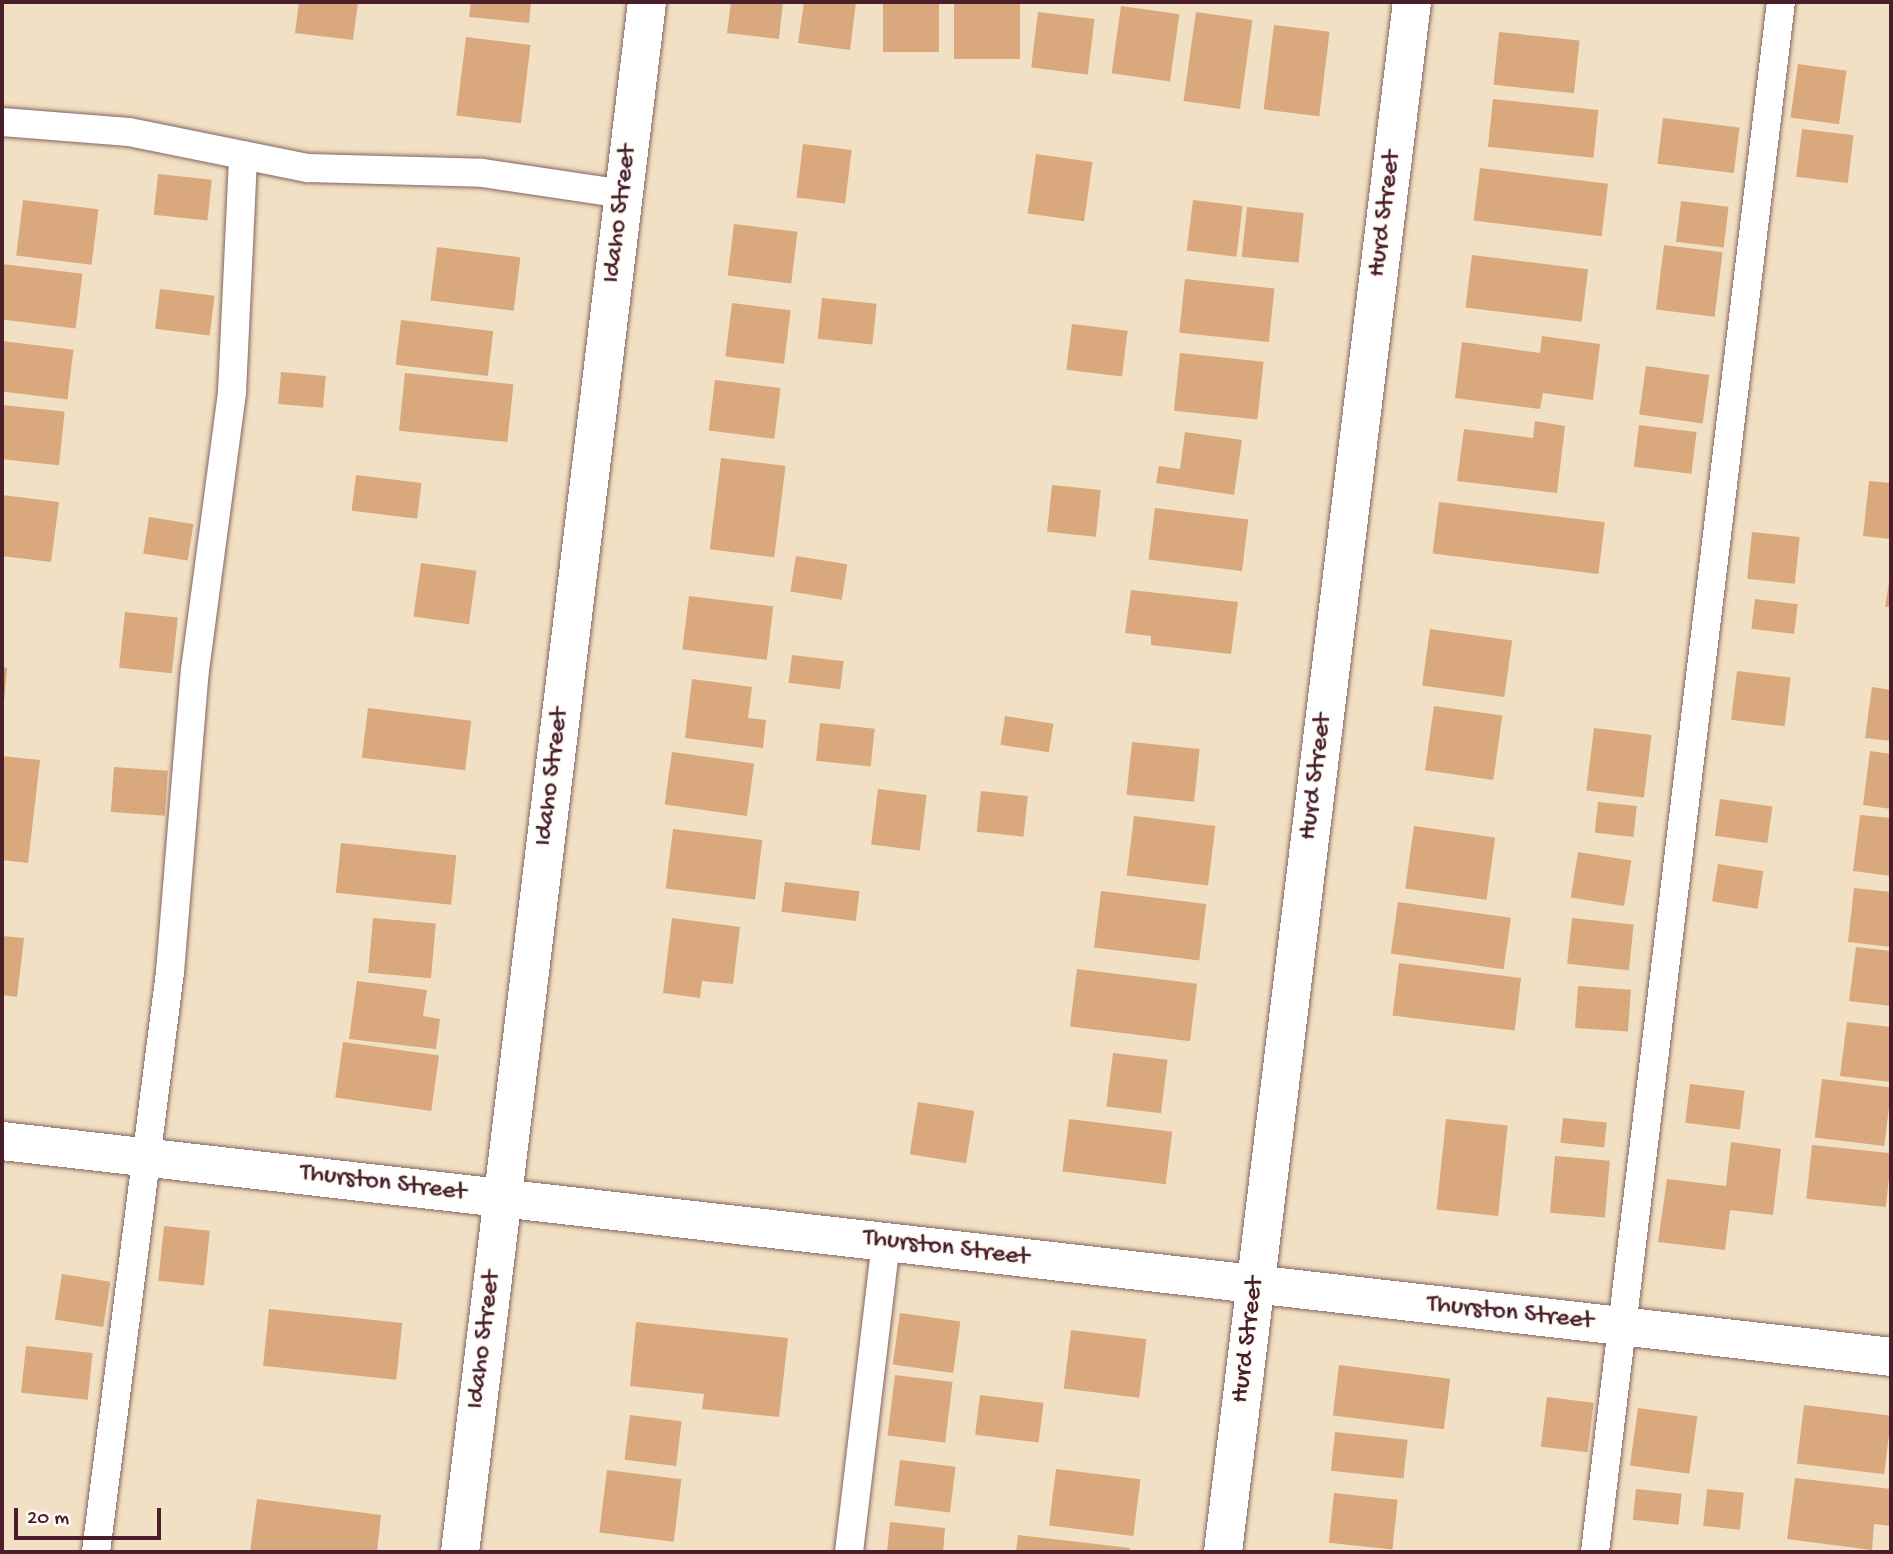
<!DOCTYPE html>
<html>
<head>
<meta charset="utf-8">
<style>
  body { margin:0 }
  #map { position:relative; width:1893px; height:1554px; overflow:hidden; background:#f1e0c3; font-family:"Gochi Hand",sans-serif }
  div>[style] { position:absolute }
  .building>* { inset:0; background:#d9a87c; transform-origin:0 0 }
  .roads { filter:drop-shadow(0 0 2px #846360) drop-shadow(0 0 2px #846360) }
  .service>* { height:28px; margin:-14px; padding:0 14px; transform-origin:14px; border-radius:14px; background:#fff }
  .minor>* { height:38px; margin:-19px; padding:0 19px; transform-origin:19px; border-radius:19px; background:#fff }
  span { translate:-50% -50%; white-space:nowrap; text-align:center; line-height:1.15; -webkit-text-stroke:5px #fdfcf7; paint-order:stroke }
  .street-label { font-size:26px; color:#4a1f2b }
  .frame { position:absolute; inset:0; border:4px solid #4a1f2b; pointer-events:none }
  .scale { position:absolute; left:14px; top:1508px; width:147px; height:32px; box-sizing:border-box; border:4px solid #4a1f2b; border-top:0; padding-left:9px; font-size:21px; line-height:24px; white-space:nowrap; color:#4a1f2b; -webkit-text-stroke:5px #fdfcf7; paint-order:stroke }
</style>
</head>
<body>
<div id="map">
  <div class="building">
    <i style="clip-path:polygon(299px 2px,358px 2px,353px 40px,295px 33px)"></i>
    <i style="clip-path:polygon(471px 2px,531px 2px,529px 23px,469px 17px)"></i>
    <i style="clip-path:polygon(731px 2px,783px 2px,779px 39px,727px 33px)"></i>
    <i style="clip-path:polygon(804px 2px,856px 2px,850px 50px,798px 43px)"></i>
    <i style="left:883px;top:2px;width:56px;height:50px"></i>
    <i style="left:954px;top:2px;width:66px;height:57px"></i>
    <i style="left:1121px;top:6px;width:59px;height:68px;rotate:8deg"></i>
    <i style="left:1038px;top:12px;width:57px;height:56px;rotate:7deg"></i>
    <i style="left:1196px;top:12px;width:57px;height:90px;rotate:8deg"></i>
    <i style="left:1274px;top:25px;width:56px;height:85px;rotate:7deg"></i>
    <i style="left:1499px;top:32px;width:81px;height:53px;rotate:6deg"></i>
    <i style="left:466px;top:37px;width:65px;height:79px;rotate:7deg"></i>
    <i style="left:1798px;top:64px;width:49px;height:54px;rotate:8deg"></i>
    <i style="left:1493px;top:99px;width:106px;height:48px;rotate:6deg"></i>
    <i style="left:1663px;top:118px;width:77px;height:46px;rotate:7deg"></i>
    <i style="left:1802px;top:129px;width:52px;height:48px;rotate:7deg"></i>
    <i style="left:803px;top:144px;width:49px;height:54px;rotate:7deg"></i>
    <i style="left:1036px;top:154px;width:57px;height:60px;rotate:8deg"></i>
    <i style="left:1480px;top:168px;width:129px;height:53px;rotate:7deg"></i>
    <i style="left:158px;top:174px;width:54px;height:41px;rotate:6deg"></i>
    <i style="left:23px;top:200px;width:76px;height:56px;rotate:7deg"></i>
    <i style="left:1193px;top:200px;width:50px;height:51px;rotate:7deg"></i>
    <i style="left:1681px;top:201px;width:48px;height:41px;rotate:7deg"></i>
    <i style="left:1247px;top:207px;width:57px;height:50px;rotate:6deg"></i>
    <i style="left:734px;top:224px;width:64px;height:52px;rotate:7deg"></i>
    <i style="left:1664px;top:245px;width:59px;height:65px;rotate:7deg"></i>
    <i style="left:437px;top:247px;width:84px;height:54px;rotate:7deg"></i>
    <i style="left:1472px;top:255px;width:117px;height:53px;rotate:7deg"></i>
    <i style="left:2px;top:264px;width:81px;height:55px;rotate:7deg"></i>
    <i style="left:1185px;top:279px;width:90px;height:54px;rotate:6deg"></i>
    <i style="left:160px;top:289px;width:55px;height:40px;rotate:7deg"></i>
    <i style="left:822px;top:298px;width:55px;height:41px;rotate:6deg"></i>
    <i style="left:732px;top:303px;width:59px;height:54px;rotate:7deg"></i>
    <i style="left:401px;top:320px;width:93px;height:45px;rotate:7deg"></i>
    <i style="left:1072px;top:324px;width:56px;height:46px;rotate:7deg"></i>
    <i style="clip-path:polygon(1542px 336px,1600px 344px,1593px 400px,1543px 393px,1540px 409px,1455px 398px,1462px 342px,1540px 353px)"></i>
    <i style="left:2px;top:341px;width:72px;height:50px;rotate:7deg"></i>
    <i style="left:1180px;top:353px;width:84px;height:58px;rotate:6deg"></i>
    <i style="left:1646px;top:366px;width:64px;height:49px;rotate:8deg"></i>
    <i style="left:281px;top:372px;width:45px;height:32px;rotate:5deg"></i>
    <i style="left:405px;top:373px;width:109px;height:58px;rotate:6deg"></i>
    <i style="left:715px;top:380px;width:66px;height:51px;rotate:7deg"></i>
    <i style="left:2px;top:405px;width:63px;height:54px;rotate:6deg"></i>
    <i style="clip-path:polygon(1535px 421px,1565px 426px,1557px 493px,1457px 481px,1464px 429px,1533px 438px)"></i>
    <i style="left:1639px;top:425px;width:58px;height:42px;rotate:7deg"></i>
    <i style="clip-path:polygon(1185px 432px,1242px 440px,1234px 495px,1156px 483px,1159px 466px,1180px 469px)"></i>
    <i style="left:721px;top:458px;width:65px;height:92px;rotate:7deg"></i>
    <i style="left:356px;top:475px;width:66px;height:36px;rotate:7deg"></i>
    <i style="clip-path:polygon(1869px 481px,1891px 483px,1891px 539px,1863px 536px)"></i>
    <i style="left:1052px;top:485px;width:49px;height:47px;rotate:6deg"></i>
    <i style="clip-path:polygon(2px 495px,59px 502px,51px 562px,2px 556px)"></i>
    <i style="left:1439px;top:502px;width:167px;height:52px;rotate:7deg"></i>
    <i style="left:1155px;top:508px;width:94px;height:52px;rotate:7deg"></i>
    <i style="left:149px;top:517px;width:45px;height:37px;rotate:9deg"></i>
    <i style="left:1752px;top:532px;width:48px;height:47px;rotate:6deg"></i>
    <i style="left:796px;top:556px;width:52px;height:36px;rotate:9deg"></i>
    <i style="left:421px;top:563px;width:56px;height:54px;rotate:8deg"></i>
    <i style="clip-path:polygon(1891px 571px,1891px 607px,1885px 607px)"></i>
    <i style="clip-path:polygon(1131px 590px,1238px 602px,1231px 654px,1151px 645px,1151px 636px,1125px 633px)"></i>
    <i style="left:689px;top:596px;width:85px;height:54px;rotate:7deg"></i>
    <i style="left:1755px;top:599px;width:43px;height:30px;rotate:7deg"></i>
    <i style="left:125px;top:612px;width:53px;height:56px;rotate:6deg"></i>
    <i style="left:1430px;top:629px;width:83px;height:57px;rotate:8deg"></i>
    <i style="left:792px;top:655px;width:52px;height:28px;rotate:7deg"></i>
    <i style="clip-path:polygon(2px 667px,7px 668px,4px 702px,2px 702px)"></i>
    <i style="left:1737px;top:671px;width:54px;height:49px;rotate:7deg"></i>
    <i style="clip-path:polygon(692px 679px,752px 687px,748px 718px,766px 720px,763px 748px,685px 738px)"></i>
    <i style="clip-path:polygon(1872px 687px,1891px 690px,1891px 741px,1865px 738px)"></i>
    <i style="left:1434px;top:706px;width:69px;height:65px;rotate:8deg"></i>
    <i style="left:368px;top:708px;width:104px;height:50px;rotate:7deg"></i>
    <i style="left:1005px;top:716px;width:49px;height:29px;rotate:9deg"></i>
    <i style="left:820px;top:723px;width:55px;height:38px;rotate:6deg"></i>
    <i style="left:1594px;top:728px;width:58px;height:63px;rotate:7deg"></i>
    <i style="left:1132px;top:742px;width:68px;height:53px;rotate:6deg"></i>
    <i style="clip-path:polygon(1870px 751px,1891px 754px,1891px 809px,1863px 805px)"></i>
    <i style="left:672px;top:752px;width:83px;height:53px;rotate:8deg"></i>
    <i style="clip-path:polygon(2px 756px,40px 760px,28px 863px,2px 860px)"></i>
    <i style="left:114px;top:767px;width:54px;height:45px;rotate:4deg"></i>
    <i style="left:878px;top:789px;width:49px;height:56px;rotate:7deg"></i>
    <i style="left:981px;top:791px;width:47px;height:41px;rotate:6deg"></i>
    <i style="left:1720px;top:799px;width:53px;height:37px;rotate:8deg"></i>
    <i style="left:1598px;top:802px;width:39px;height:31px;rotate:6deg"></i>
    <i style="clip-path:polygon(1860px 815px,1891px 818px,1891px 876px,1853px 871px)"></i>
    <i style="left:1134px;top:816px;width:82px;height:60px;rotate:7deg"></i>
    <i style="left:1414px;top:826px;width:82px;height:63px;rotate:8deg"></i>
    <i style="left:673px;top:829px;width:90px;height:60px;rotate:7deg"></i>
    <i style="left:341px;top:843px;width:116px;height:50px;rotate:6deg"></i>
    <i style="left:1578px;top:852px;width:54px;height:46px;rotate:9deg"></i>
    <i style="left:1718px;top:864px;width:46px;height:38px;rotate:9deg"></i>
    <i style="left:785px;top:882px;width:75px;height:30px;rotate:7deg"></i>
    <i style="clip-path:polygon(1854px 888px,1891px 892px,1891px 947px,1848px 942px)"></i>
    <i style="left:1101px;top:891px;width:106px;height:57px;rotate:7deg"></i>
    <i style="left:1398px;top:902px;width:114px;height:52px;rotate:8deg"></i>
    <i style="left:373px;top:918px;width:63px;height:55px;rotate:5deg"></i>
    <i style="clip-path:polygon(672px 918px,740px 927px,733px 984px,702px 981px,700px 998px,663px 993px)"></i>
    <i style="left:1572px;top:918px;width:62px;height:46px;rotate:6deg"></i>
    <i style="clip-path:polygon(2px 936px,24px 938px,17px 997px,2px 995px)"></i>
    <i style="clip-path:polygon(1856px 947px,1891px 951px,1891px 1006px,1849px 1001px)"></i>
    <i style="left:1399px;top:963px;width:123px;height:53px;rotate:7deg"></i>
    <i style="left:1077px;top:969px;width:121px;height:58px;rotate:7deg"></i>
    <i style="clip-path:polygon(357px 981px,427px 990px,423px 1016px,440px 1019px,436px 1049px,349px 1039px)"></i>
    <i style="left:1578px;top:986px;width:53px;height:42px;rotate:4deg"></i>
    <i style="clip-path:polygon(1847px 1022px,1891px 1027px,1891px 1082px,1840px 1076px)"></i>
    <i style="left:343px;top:1042px;width:97px;height:56px;rotate:8deg"></i>
    <i style="left:1113px;top:1053px;width:55px;height:54px;rotate:7deg"></i>
    <i style="left:1822px;top:1079px;width:70px;height:59px;rotate:7deg"></i>
    <i style="left:1690px;top:1084px;width:55px;height:39px;rotate:7deg"></i>
    <i style="left:918px;top:1102px;width:57px;height:53px;rotate:9deg"></i>
    <i style="left:1563px;top:1118px;width:44px;height:25px;rotate:6deg"></i>
    <i style="left:1069px;top:1119px;width:104px;height:53px;rotate:7deg"></i>
    <i style="left:1446px;top:1119px;width:62px;height:91px;rotate:6deg"></i>
    <i style="clip-path:polygon(1731px 1142px,1781px 1149px,1773px 1215px,1730px 1210px,1725px 1250px,1658px 1242px,1667px 1179px,1726px 1186px)"></i>
    <i style="left:1812px;top:1145px;width:80px;height:54px;rotate:6deg"></i>
    <i style="left:1555px;top:1156px;width:55px;height:57px;rotate:5deg"></i>
    <i style="left:164px;top:1226px;width:46px;height:55px;rotate:6deg"></i>
    <i style="left:62px;top:1274px;width:49px;height:46px;rotate:9deg"></i>
    <i style="left:269px;top:1309px;width:134px;height:57px;rotate:6deg"></i>
    <i style="left:900px;top:1313px;width:61px;height:52px;rotate:8deg"></i>
    <i style="clip-path:polygon(636px 1322px,788px 1338px,779px 1417px,702px 1409px,704px 1394px,630px 1386px)"></i>
    <i style="left:1071px;top:1330px;width:76px;height:59px;rotate:7deg"></i>
    <i style="left:26px;top:1346px;width:67px;height:47px;rotate:6deg"></i>
    <i style="left:1339px;top:1365px;width:112px;height:51px;rotate:7deg"></i>
    <i style="left:895px;top:1375px;width:58px;height:61px;rotate:7deg"></i>
    <i style="left:980px;top:1395px;width:64px;height:40px;rotate:7deg"></i>
    <i style="left:1547px;top:1397px;width:47px;height:50px;rotate:7deg"></i>
    <i style="left:1804px;top:1405px;width:88px;height:59px;rotate:7deg"></i>
    <i style="left:1638px;top:1408px;width:60px;height:58px;rotate:8deg"></i>
    <i style="left:630px;top:1415px;width:52px;height:45px;rotate:7deg"></i>
    <i style="left:1335px;top:1432px;width:73px;height:39px;rotate:6deg"></i>
    <i style="left:900px;top:1460px;width:56px;height:46px;rotate:7deg"></i>
    <i style="left:1056px;top:1469px;width:85px;height:57px;rotate:7deg"></i>
    <i style="left:607px;top:1470px;width:75px;height:63px;rotate:7deg"></i>
    <i style="clip-path:polygon(1795px 1478px,1891px 1489px,1891px 1526px,1874px 1524px,1872px 1550px,1787px 1539px)"></i>
    <i style="left:1636px;top:1489px;width:46px;height:31px;rotate:6deg"></i>
    <i style="left:1707px;top:1489px;width:37px;height:37px;rotate:6deg"></i>
    <i style="left:1334px;top:1493px;width:64px;height:50px;rotate:6deg"></i>
    <i style="clip-path:polygon(257px 1499px,381px 1515px,377px 1552px,250px 1552px)"></i>
    <i style="clip-path:polygon(890px 1522px,945px 1528px,943px 1552px,887px 1552px)"></i>
    <i style="clip-path:polygon(1018px 1535px,1130px 1548px,1129px 1552px,1016px 1552px)"></i>
  </div>
  <div class="roads">
    <div class="service">
      <i style="left:2px;top:122px;width:127px;rotate:4.5deg"></i>
      <i style="left:129px;top:132px;width:183px;rotate:11.4deg"></i>
      <i style="left:308px;top:168px;width:174px;rotate:1.6deg"></i>
      <i style="left:482px;top:173px;width:144px;rotate:8.4deg"></i>
      <i style="left:96px;top:1552px;width:585px;rotate:-82.73deg"></i>
      <i style="left:170px;top:972px;width:303px;rotate:-85.3deg"></i>
      <i style="left:195px;top:670px;width:280px;rotate:-82.4deg"></i>
      <i style="left:232px;top:392px;width:237px;rotate:-87.3deg"></i>
      <i style="left:849px;top:1552px;width:312px;rotate:-83.2deg"></i>
      <i style="left:1595px;top:1552px;width:1561px;rotate:-83.16deg"></i>
    </div>
    <div class="minor">
      <i style="left:2px;top:1141px;width:1901px;rotate:6.52deg"></i>
      <i style="left:460px;top:1552px;width:1561px;rotate:-83.12deg"></i>
      <i style="left:1223px;top:1552px;width:1561px;rotate:-83.05deg"></i>
    </div>
  </div>
  <div class="street-label">
    <span style="left:621px;top:214px;rotate:-83deg">Idaho Street</span>
    <span style="left:1386px;top:214px;rotate:-83deg">Hurd Street</span>
    <span style="left:553px;top:777px;rotate:-83deg">Idaho Street</span>
    <span style="left:1317px;top:777px;rotate:-83deg">Hurd Street</span>
    <span style="left:383px;top:1184px;rotate:7deg">Thurston Street</span>
    <span style="left:946px;top:1249px;rotate:7deg">Thurston Street</span>
    <span style="left:1510px;top:1314px;rotate:6deg">Thurston Street</span>
    <span style="left:485px;top:1340px;rotate:-83deg">Idaho Street</span>
    <span style="left:1249px;top:1340px;rotate:-83deg">Hurd Street</span>
  </div>
  <div class="frame"></div>
  <div class="scale">20 m</div>
</div>
</body>
</html>
